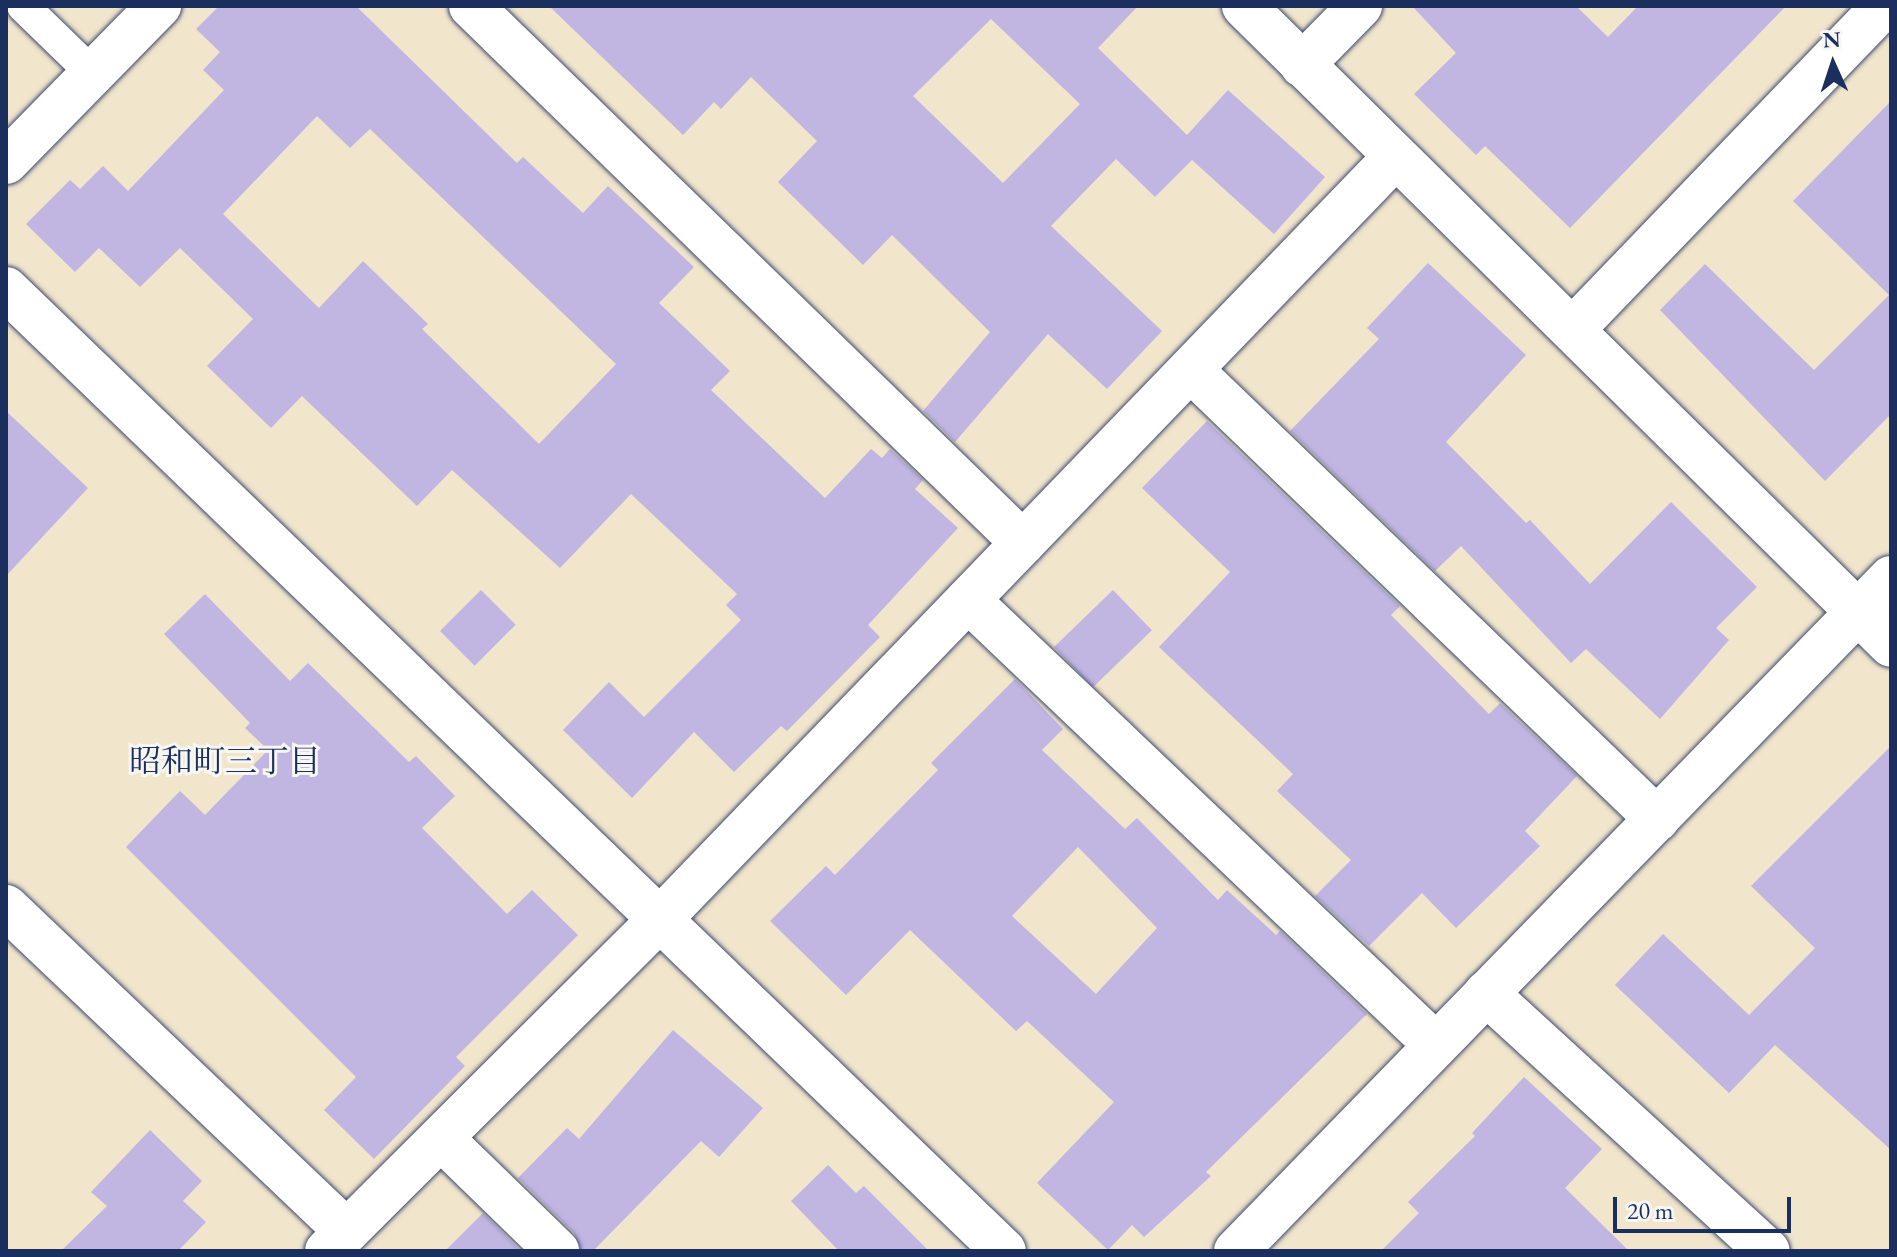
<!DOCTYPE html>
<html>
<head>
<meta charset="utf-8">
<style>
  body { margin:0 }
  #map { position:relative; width:1897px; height:1257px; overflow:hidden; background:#f1e5cc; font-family:"EB Garamond","Noto Serif JP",serif }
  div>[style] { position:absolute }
  .building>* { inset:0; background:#c1b5e2; transform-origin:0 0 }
  .roads { filter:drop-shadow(0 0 2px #3b4a6e) drop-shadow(0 0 2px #3b4a6e) }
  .lane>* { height:32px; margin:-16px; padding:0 16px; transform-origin:16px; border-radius:16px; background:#fff }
  .street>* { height:44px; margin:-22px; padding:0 22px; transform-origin:22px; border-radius:22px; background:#fff }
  span { translate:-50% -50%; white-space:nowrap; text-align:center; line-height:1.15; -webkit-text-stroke:6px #f6f6f2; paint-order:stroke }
  .neighbourhood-label { font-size:32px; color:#1b2f5e }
  .frame { position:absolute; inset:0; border:8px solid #1b2f5e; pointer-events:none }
  .north { position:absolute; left:1793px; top:24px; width:80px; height:80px; -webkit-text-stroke:6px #f6f6f2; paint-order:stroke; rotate:357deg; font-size:22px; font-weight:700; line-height:32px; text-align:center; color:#1b2f5e }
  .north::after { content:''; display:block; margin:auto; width:28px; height:36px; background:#1b2f5e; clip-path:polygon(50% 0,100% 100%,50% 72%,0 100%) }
  .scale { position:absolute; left:1613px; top:1197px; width:178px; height:36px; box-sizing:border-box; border:4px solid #1b2f5e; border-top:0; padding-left:10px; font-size:24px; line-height:28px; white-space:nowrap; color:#1b2f5e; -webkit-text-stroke:6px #f6f6f2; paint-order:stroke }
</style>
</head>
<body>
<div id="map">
  <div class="building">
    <i style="clip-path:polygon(evenodd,219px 6px,356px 6px,517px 163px,523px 157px,583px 213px,608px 186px,694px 267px,659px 303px,730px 371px,711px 390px,825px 498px,871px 449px,882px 458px,890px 449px,923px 480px,915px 489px,958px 528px,868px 625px,880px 637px,787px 731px,781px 726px,734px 772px,694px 732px,632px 798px,563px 730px,609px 682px,644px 717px,741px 620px,726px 605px,737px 594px,631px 494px,560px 568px,452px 470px,417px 506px,302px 396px,271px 428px,207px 366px,253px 319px,180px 248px,140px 287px,99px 248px,75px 272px,26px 224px,70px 180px,80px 189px,103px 166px,128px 191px,224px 90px,203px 70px,220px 52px,196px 29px,219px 6px,317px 116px,350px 148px,370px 129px,616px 364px,539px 444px,422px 329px,428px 324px,363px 261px,319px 308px,223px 214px,317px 116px)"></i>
    <i style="clip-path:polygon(evenodd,549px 6px,1138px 6px,1098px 48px,1187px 135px,1228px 90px,1325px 177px,1274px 234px,1192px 160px,1155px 197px,1116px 159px,1051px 226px,1162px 331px,1107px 389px,1048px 334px,955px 442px,923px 411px,990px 332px,892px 235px,863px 265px,778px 182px,817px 141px,751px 77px,721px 109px,714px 102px,683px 135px,549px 6px,991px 19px,1080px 104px,1003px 183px,913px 96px,991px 19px)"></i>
    <i style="clip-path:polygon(1412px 6px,1576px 6px,1608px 37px,1638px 6px,1786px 6px,1570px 228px,1485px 146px,1476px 155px,1414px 94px,1456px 53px)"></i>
    <i style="clip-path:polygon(1891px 101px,1891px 414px,1825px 481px,1660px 310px,1705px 264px,1814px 370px,1889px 295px,1793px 201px)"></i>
    <i style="clip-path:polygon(1428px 263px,1526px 355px,1446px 442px,1526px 523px,1530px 520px,1590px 584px,1671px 502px,1757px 587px,1716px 628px,1729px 640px,1660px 719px,1586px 649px,1571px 663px,1461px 546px,1435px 571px,1290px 431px,1379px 339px,1367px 328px)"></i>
    <i style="clip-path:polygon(6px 411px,88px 488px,6px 576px)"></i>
    <i style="clip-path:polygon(1207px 421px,1400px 606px,1391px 615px,1489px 714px,1500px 703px,1577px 776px,1525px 831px,1540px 846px,1456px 928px,1422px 893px,1369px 946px,1315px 896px,1351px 860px,1277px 791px,1293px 774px,1159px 647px,1230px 572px,1142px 488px)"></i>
    <i style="left:481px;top:590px;width:49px;height:58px;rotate:45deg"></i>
    <i style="left:1113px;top:590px;width:56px;height:82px;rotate:46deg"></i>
    <i style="clip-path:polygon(205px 594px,290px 681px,308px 663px,409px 762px,416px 756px,455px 796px,422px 828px,507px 914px,532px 890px,578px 935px,456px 1057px,465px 1066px,374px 1159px,324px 1110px,356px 1077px,126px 847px,180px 791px,205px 815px,268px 750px,245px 728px,250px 723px,164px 634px)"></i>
    <i style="clip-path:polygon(evenodd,1015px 679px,1063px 729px,1042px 750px,1125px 829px,1137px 818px,1218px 900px,1227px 890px,1276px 935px,1280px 931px,1367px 1014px,1206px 1172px,1211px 1176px,1144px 1237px,1132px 1225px,1108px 1250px,1037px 1183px,1114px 1102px,1027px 1021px,1016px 1031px,910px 930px,846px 995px,770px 921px,826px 866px,835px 875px,938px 770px,931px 763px,1015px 679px,1078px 847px,1157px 928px,1096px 994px,1012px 916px,1078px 847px)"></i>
    <i style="clip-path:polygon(1891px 746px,1891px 1150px,1775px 1045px,1729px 1093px,1615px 985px,1663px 934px,1749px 1015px,1815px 948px,1751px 886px)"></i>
    <i style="clip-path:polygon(673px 1030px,763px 1108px,719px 1157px,701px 1141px,593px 1251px,581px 1251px,574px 1233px,518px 1178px,567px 1128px,579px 1139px)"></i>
    <i style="clip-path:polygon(1524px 1077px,1602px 1149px,1565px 1188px,1629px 1251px,1381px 1251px,1419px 1213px,1408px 1202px,1475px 1136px,1472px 1133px)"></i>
    <i style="clip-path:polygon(150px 1130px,202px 1181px,183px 1201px,206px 1222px,178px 1251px,61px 1251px,107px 1206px,91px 1192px)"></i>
    <i style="clip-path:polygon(828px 1165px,856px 1193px,864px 1186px,929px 1251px,839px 1251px,791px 1201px)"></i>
    <i style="clip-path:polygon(483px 1213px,521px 1251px,445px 1251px)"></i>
  </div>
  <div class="roads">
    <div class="lane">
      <i style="left:23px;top:6px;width:98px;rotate:44.2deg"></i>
    </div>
    <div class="street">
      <i style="left:471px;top:6px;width:770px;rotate:44.21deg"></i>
      <i style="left:1244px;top:6px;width:909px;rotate:44.64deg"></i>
      <i style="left:1302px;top:65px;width:83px;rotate:-45.5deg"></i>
      <i style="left:6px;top:162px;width:219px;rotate:-45.6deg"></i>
      <i style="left:6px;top:289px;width:1386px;rotate:43.95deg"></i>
      <i style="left:1573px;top:329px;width:448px;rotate:-46.1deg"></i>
      <i style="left:1192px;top:371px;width:646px;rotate:43.93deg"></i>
      <i style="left:968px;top:600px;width:646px;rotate:43.56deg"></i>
      <i style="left:6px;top:907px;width:470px;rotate:43.6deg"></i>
      <i style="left:1486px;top:993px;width:382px;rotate:42.5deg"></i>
      <i style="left:441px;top:1138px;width:162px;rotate:44.2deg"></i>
      <i style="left:327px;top:1251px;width:470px;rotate:-44.9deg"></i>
      <i style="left:660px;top:919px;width:1059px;rotate:-46.03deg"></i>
      <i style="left:1236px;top:1251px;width:939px;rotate:-45.78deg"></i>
    </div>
  </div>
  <div class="neighbourhood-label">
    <span style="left:225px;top:761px">昭和町三丁目</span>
  </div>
  <div class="frame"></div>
  <div class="north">N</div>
  <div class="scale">20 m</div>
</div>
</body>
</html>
